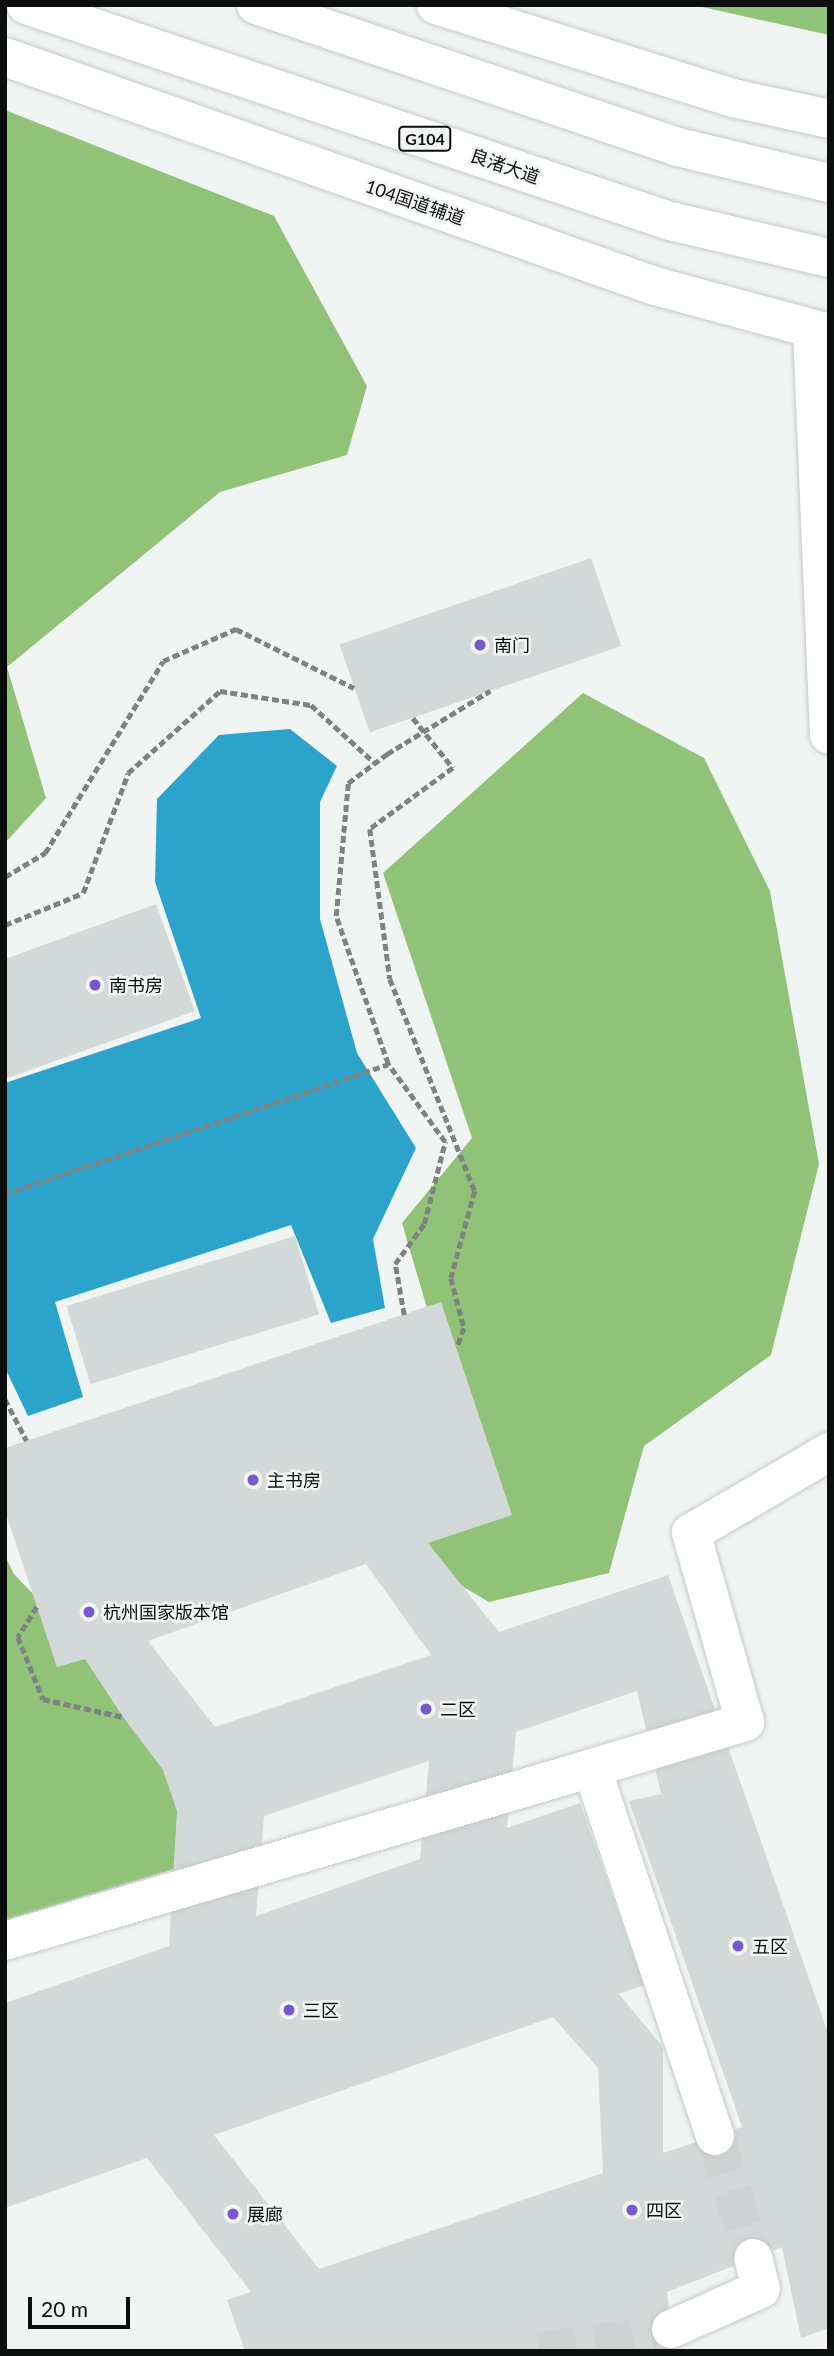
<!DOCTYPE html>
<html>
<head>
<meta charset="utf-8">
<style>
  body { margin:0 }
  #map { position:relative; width:834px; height:2356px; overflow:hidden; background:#f0f5f4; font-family:Lato,"Noto Sans SC",sans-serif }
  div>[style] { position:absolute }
  .forest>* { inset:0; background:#90c277 }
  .water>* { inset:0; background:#2ca3ca }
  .building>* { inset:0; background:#d3d8d9; transform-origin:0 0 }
  .minor-tunnel>* { height:38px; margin-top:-19px; transform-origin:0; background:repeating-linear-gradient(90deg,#ced2d2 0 38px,transparent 0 57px) }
  .path>* { height:4.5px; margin-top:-2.25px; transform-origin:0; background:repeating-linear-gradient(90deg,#7e8281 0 7px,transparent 0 10.5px) }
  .roads { filter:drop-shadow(0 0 2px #c4c9c8) drop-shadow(0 0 2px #c4c9c8) }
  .minor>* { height:38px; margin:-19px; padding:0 19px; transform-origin:19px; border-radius:19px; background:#fff }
  .highway>* { height:38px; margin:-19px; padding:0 19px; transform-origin:19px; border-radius:19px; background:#fff }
  .path-bridge>* { height:4.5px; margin-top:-2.25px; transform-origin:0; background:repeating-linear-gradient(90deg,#7e8281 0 7px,transparent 0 10.5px) }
  .dots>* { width:19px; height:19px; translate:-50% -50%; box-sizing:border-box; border:4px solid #f0f5f4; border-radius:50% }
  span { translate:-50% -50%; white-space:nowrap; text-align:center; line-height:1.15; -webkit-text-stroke:5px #f0f5f4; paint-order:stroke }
  .shield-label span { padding:2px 5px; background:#f0f5f4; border:2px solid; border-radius:5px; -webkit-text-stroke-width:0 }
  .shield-label { font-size:16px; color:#0c0e0e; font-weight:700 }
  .street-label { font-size:18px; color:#0c0e0e }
  .poi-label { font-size:18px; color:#0c0e0e }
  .left { translate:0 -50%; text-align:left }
  .frame { position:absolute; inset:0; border:7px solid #0c0e0e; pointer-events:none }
  .scale { position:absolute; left:28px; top:2297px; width:102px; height:32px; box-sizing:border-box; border:4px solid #0c0e0e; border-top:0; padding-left:9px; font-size:21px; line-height:24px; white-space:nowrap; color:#0c0e0e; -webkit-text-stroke:5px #f0f5f4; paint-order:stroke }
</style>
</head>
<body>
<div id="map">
  <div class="forest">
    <i style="clip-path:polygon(693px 5px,829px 5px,829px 35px)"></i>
    <i style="clip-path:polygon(5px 110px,274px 216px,367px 386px,347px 455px,220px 492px,7px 667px,46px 798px,5px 843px)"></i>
    <i style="clip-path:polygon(583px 693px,704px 758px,770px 891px,819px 1164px,771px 1355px,644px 1446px,609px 1573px,489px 1602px,414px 1558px,454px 1400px,402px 1223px,472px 1138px,383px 873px)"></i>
    <i style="clip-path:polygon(5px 1556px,14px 1574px,120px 1685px,235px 1851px,5px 1920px)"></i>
  </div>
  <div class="water">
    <i style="clip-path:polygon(290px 729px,337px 766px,320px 802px,320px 919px,357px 1053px,416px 1148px,373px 1239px,385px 1308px,331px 1323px,291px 1225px,55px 1302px,83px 1397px,28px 1416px,5px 1368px,5px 1083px,201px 1018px,155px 882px,157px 799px,219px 735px)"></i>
  </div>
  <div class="building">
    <i style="left:591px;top:558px;width:93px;height:266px;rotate:71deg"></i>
    <i style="clip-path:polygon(156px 904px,195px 1011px,5px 1079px,5px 959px)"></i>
    <i style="left:295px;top:1236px;width:82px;height:239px;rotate:73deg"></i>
    <i style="clip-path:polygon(evenodd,441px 1302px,512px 1515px,428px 1543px,499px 1632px,668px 1575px,829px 2036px,829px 2328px,801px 2338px,782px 2247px,667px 2292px,674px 2351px,245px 2351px,227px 2300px,251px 2292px,147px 2158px,5px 2208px,5px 2003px,169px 1946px,177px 1811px,163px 1770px,123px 1717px,85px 1659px,57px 1667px,5px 1511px,5px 1448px,441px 1302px,366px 1564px,431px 1655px,215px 1727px,148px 1641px,366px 1564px,441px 1302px,637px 1691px,661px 1794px,629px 1801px,742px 2127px,663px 2153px,663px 2047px,619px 1994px,644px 1985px,580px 1803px,507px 1828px,516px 1732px,637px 1691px,441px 1302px,429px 1761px,420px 1859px,256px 1916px,264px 1816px,429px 1761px,441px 1302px,553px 2017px,598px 2068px,603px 2173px,319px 2269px,214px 2135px,553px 2017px)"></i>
  </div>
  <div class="minor-tunnel">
    <i style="left:715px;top:2136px;width:128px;rotate:72.7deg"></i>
    <i style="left:539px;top:2351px;width:118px;rotate:-7.8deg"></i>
    <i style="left:656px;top:2335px;width:16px;rotate:-22deg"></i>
  </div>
  <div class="path">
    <i style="left:453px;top:768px;width:103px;rotate:143.7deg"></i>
    <i style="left:370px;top:829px;width:151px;rotate:82.4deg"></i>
    <i style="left:390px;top:979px;width:228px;rotate:68.2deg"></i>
    <i style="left:475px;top:1191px;width:90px;rotate:105.4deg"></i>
    <i style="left:451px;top:1278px;width:52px;rotate:75.4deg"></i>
    <i style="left:464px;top:1328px;width:21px;rotate:109deg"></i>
    <i style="left:5px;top:877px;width:47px;rotate:-31deg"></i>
    <i style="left:45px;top:853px;width:225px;rotate:-58.4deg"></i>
    <i style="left:163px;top:661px;width:80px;rotate:-23.7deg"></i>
    <i style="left:236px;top:629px;width:132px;rotate:26.6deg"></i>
    <i style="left:5px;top:925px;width:84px;rotate:-22.3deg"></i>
    <i style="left:83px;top:893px;width:128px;rotate:-69.4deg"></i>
    <i style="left:128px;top:773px;width:123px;rotate:-41.7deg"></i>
    <i style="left:220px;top:691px;width:92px;rotate:8.7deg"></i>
    <i style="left:311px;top:705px;width:86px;rotate:42.2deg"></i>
    <i style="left:5px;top:1194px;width:404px;rotate:-18.7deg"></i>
    <i style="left:404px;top:1315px;width:52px;rotate:-100deg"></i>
    <i style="left:395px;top:1264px;width:49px;rotate:-54.1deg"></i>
    <i style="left:424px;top:1224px;width:85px;rotate:-75.6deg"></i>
    <i style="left:445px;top:1142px;width:97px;rotate:-126.2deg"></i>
    <i style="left:388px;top:1064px;width:157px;rotate:-109.4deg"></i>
    <i style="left:336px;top:916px;width:134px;rotate:-84.8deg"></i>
    <i style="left:348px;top:783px;width:49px;rotate:-36.6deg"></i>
    <i style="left:387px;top:754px;width:121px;rotate:-31.5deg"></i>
    <i style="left:5px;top:1399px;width:47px;rotate:62.4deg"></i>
    <i style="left:37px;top:1607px;width:36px;rotate:122deg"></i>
    <i style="left:18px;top:1637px;width:67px;rotate:68deg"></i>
    <i style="left:43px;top:1699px;width:82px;rotate:12.7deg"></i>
  </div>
  <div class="roads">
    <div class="minor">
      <i style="left:436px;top:5px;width:311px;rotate:17.4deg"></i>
      <i style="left:733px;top:98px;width:98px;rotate:12.3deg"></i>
      <i style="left:5px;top:57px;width:689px;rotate:19.41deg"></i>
      <i style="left:655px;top:286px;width:180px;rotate:15.1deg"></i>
      <i style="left:812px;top:330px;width:405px;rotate:87.6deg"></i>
      <i style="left:5px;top:1941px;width:612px;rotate:-16.42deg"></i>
      <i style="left:715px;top:2136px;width:388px;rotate:-108.5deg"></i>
      <i style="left:592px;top:1768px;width:160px;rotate:-16.7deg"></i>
      <i style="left:745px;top:1722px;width:197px;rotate:-105.9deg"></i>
      <i style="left:691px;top:1533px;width:160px;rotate:-30.4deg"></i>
      <i style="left:671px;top:2329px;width:98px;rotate:-24deg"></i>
      <i style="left:761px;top:2289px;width:32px;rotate:-104deg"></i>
    </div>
    <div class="highway">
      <i style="left:26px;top:5px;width:679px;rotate:18.54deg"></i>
      <i style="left:670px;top:221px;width:163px;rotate:13.1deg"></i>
      <i style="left:256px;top:5px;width:445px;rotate:18.6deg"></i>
      <i style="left:678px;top:147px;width:155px;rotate:13.4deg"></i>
    </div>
  </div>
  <div class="path-bridge">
    <i style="left:413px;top:718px;width:64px;rotate:51.3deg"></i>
  </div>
  <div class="dots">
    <i style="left:480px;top:645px;background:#7857d1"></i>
    <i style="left:95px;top:985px;background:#7857d1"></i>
    <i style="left:253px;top:1480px;background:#7857d1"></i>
    <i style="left:89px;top:1612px;background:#7857d1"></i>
    <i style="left:426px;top:1709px;background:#7857d1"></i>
    <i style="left:738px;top:1946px;background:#7857d1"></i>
    <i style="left:289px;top:2010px;background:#7857d1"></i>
    <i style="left:632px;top:2210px;background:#7857d1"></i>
    <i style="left:233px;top:2214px;background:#7857d1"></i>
  </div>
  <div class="shield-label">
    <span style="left:425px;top:139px">G104</span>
  </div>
  <div class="street-label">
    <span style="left:505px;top:166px;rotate:19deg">良渚大道</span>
    <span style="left:415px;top:202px;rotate:19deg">104国道辅道</span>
  </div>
  <div class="poi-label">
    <span class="left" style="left:494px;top:645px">南门</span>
    <span class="left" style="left:109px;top:985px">南书房</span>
    <span class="left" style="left:267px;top:1480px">主书房</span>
    <span class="left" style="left:103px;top:1612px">杭州国家版本馆</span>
    <span class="left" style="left:440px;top:1709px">二区</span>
    <span class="left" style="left:752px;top:1946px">五区</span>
    <span class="left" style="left:303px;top:2010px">三区</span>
    <span class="left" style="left:646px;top:2210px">四区</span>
    <span class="left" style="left:247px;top:2214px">展廊</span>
  </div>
  <div class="frame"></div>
  <div class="scale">20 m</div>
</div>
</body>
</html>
